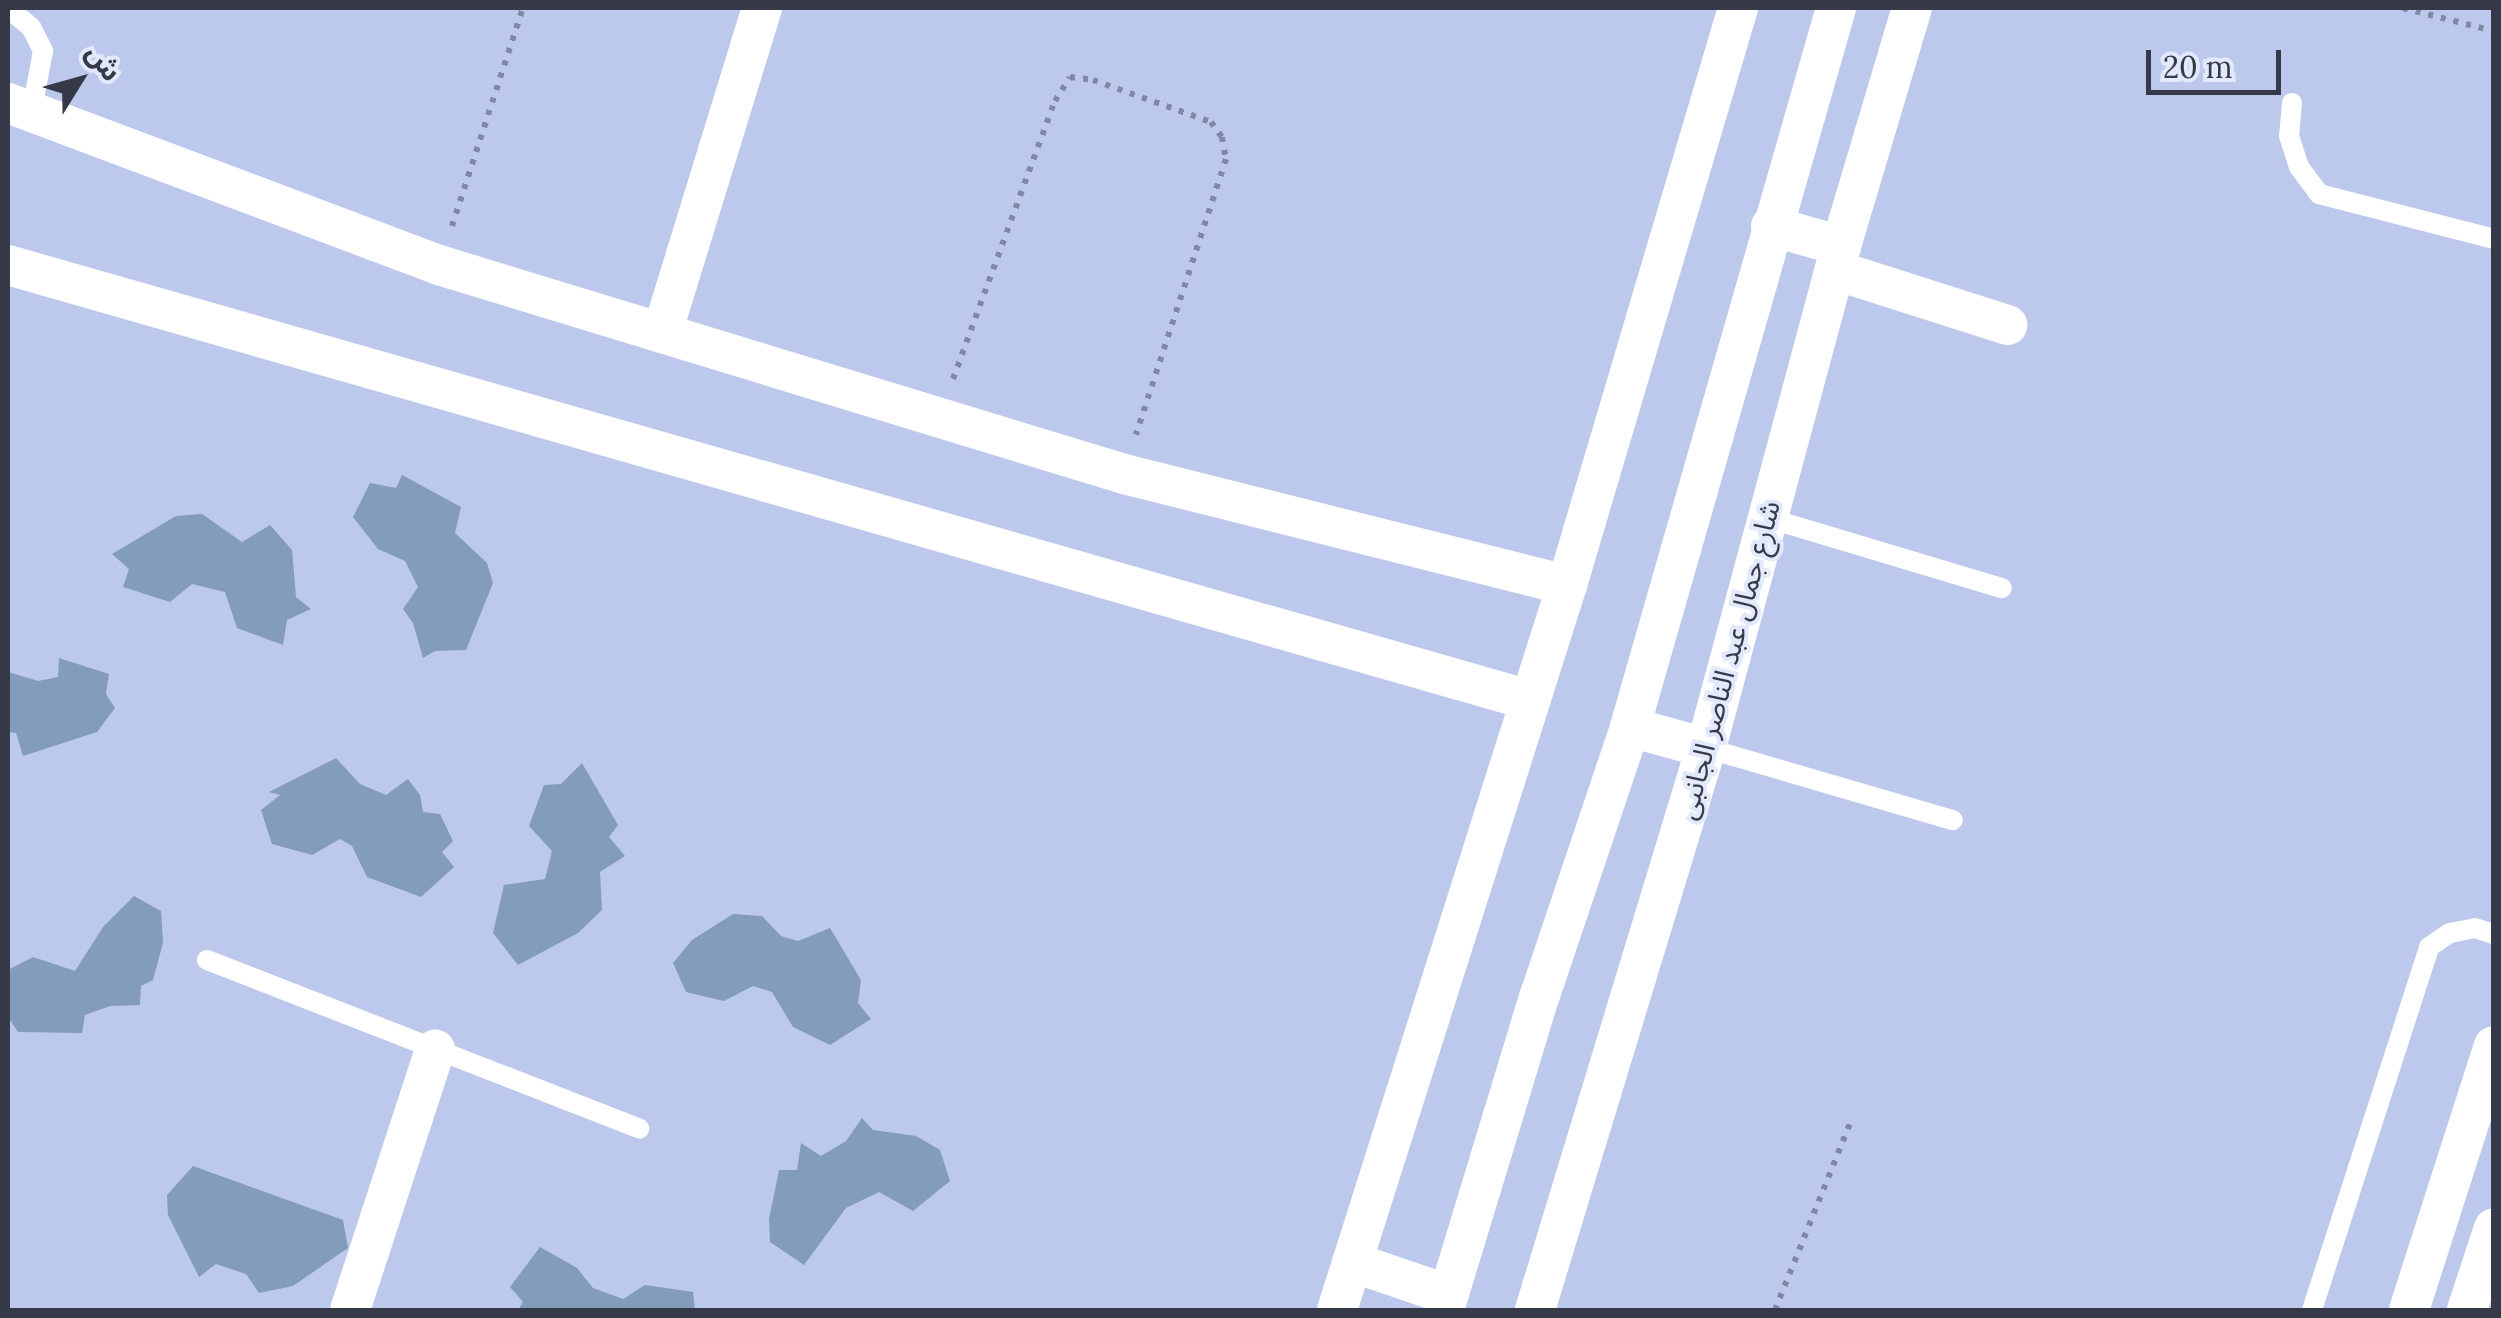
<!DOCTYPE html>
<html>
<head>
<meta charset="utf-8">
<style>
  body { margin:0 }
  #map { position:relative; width:2501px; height:1318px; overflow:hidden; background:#bdc8ed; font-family:Lora,"Noto Sans Arabic",serif }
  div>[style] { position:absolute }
  .building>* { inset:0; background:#829cba }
  .path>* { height:6px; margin-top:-3px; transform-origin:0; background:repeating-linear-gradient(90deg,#8088a3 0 5px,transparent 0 13px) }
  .lane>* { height:20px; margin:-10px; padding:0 10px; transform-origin:10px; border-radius:10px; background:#fff }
  .street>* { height:40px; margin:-20px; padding:0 20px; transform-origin:20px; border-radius:20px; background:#fff }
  span { translate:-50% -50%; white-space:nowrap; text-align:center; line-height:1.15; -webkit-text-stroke:8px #e3e9fc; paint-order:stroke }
  .street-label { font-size:28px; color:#353948 }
  .frame { position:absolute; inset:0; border:10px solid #353948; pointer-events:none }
  .north { position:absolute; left:30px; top:30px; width:100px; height:100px; -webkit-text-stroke:8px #e3e9fc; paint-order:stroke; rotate:53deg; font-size:28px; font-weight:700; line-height:40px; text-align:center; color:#353948 }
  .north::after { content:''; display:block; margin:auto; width:35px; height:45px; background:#353948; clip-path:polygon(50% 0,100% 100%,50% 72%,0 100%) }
  .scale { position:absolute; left:2146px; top:50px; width:135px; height:45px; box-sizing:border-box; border:5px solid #353948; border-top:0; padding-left:12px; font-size:30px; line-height:35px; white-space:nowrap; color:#353948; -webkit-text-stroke:8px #e3e9fc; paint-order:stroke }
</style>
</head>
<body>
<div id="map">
  <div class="building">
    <i style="clip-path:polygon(402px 475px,461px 507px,455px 533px,487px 563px,493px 583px,466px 650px,435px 651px,423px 658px,413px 623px,403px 609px,418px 587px,405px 561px,378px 549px,353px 517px,370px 483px,396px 488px)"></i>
    <i style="clip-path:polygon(202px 514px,242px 542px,270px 525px,292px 550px,296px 597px,311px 609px,287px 620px,283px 645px,237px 628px,225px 592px,192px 584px,170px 602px,123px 587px,129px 569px,112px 554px,176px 516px)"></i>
    <i style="clip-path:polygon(59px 658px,109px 674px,106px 694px,115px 708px,97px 732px,23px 756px,16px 733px,8px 732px,8px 672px,38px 681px,58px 677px)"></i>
    <i style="clip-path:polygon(336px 758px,360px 784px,386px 795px,408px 779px,420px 795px,423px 812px,440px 814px,453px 841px,442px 852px,454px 867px,421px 897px,367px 877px,352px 846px,340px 839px,312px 855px,272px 844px,261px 810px,280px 795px,269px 792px)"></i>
    <i style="clip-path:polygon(582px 763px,618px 825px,609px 837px,625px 856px,600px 872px,602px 910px,578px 933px,518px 965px,493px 933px,504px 885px,545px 879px,552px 851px,529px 826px,544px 785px,561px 784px)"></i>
    <i style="clip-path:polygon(134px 896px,161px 911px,163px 943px,153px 980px,141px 986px,140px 1005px,110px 1006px,85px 1015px,82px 1033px,18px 1032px,8px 1017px,8px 970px,33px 957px,75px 971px,103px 927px)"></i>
    <i style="clip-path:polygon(733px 914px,762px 916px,781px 936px,798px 941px,830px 928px,861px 980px,858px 1003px,871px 1019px,830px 1045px,793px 1027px,772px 992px,753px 986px,724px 1001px,686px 992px,673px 963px,692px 940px)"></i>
    <i style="clip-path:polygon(862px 1118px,873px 1130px,916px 1136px,940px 1150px,950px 1181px,913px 1211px,879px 1192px,846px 1208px,804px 1265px,770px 1242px,769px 1219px,779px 1170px,797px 1170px,801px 1143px,821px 1156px,846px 1141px)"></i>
    <i style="clip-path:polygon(193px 1166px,343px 1220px,348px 1248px,293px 1286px,259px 1293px,246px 1274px,216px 1264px,199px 1277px,168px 1215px,167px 1195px)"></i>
    <i style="clip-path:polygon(540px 1247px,577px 1268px,593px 1288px,623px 1299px,645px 1285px,693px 1292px,695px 1310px,518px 1310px,523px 1302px,510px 1287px)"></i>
  </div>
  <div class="path">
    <i style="left:2403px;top:8px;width:94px;rotate:14.2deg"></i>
    <i style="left:452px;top:226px;width:229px;rotate:-72deg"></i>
    <i style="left:953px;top:379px;width:296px;rotate:-69.9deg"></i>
    <i style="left:1055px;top:101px;width:28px;rotate:-58deg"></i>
    <i style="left:1070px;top:77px;width:23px;rotate:7deg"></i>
    <i style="left:1093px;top:80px;width:125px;rotate:19.6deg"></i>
    <i style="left:1211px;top:122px;width:19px;rotate:54deg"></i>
    <i style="left:1222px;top:137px;width:22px;rotate:80deg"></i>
    <i style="left:1226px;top:159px;width:290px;rotate:108.1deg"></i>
    <i style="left:1775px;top:1310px;width:204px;rotate:-68.1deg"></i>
  </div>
  <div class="lane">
    <i style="left:8px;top:8px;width:30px;rotate:40deg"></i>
    <i style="left:31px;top:27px;width:27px;rotate:63deg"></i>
    <i style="left:43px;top:51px;width:60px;rotate:100.6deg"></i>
    <i style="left:2292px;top:103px;width:33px;rotate:95deg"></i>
    <i style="left:2289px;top:136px;width:33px;rotate:72deg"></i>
    <i style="left:2299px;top:167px;width:34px;rotate:53deg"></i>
    <i style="left:2319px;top:194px;width:181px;rotate:14.4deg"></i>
    <i style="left:1768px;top:518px;width:244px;rotate:16.7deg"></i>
    <i style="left:1706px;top:748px;width:257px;rotate:16.3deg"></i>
    <i style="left:207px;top:960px;width:464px;rotate:21.3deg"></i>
    <i style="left:2312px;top:1310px;width:381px;rotate:-72.1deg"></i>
    <i style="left:2429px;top:947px;width:25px;rotate:-34deg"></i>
    <i style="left:2450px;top:933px;width:25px;rotate:-11deg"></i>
    <i style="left:2475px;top:928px;width:20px;rotate:18deg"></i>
  </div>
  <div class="street">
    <i style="left:8px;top:103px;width:460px;rotate:20.6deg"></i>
    <i style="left:439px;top:265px;width:716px;rotate:16.97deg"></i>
    <i style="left:1124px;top:474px;width:457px;rotate:14.1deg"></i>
    <i style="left:1771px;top:226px;width:73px;rotate:15.9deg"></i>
    <i style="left:8px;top:265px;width:1582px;rotate:15.96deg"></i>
    <i style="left:1835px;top:270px;width:181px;rotate:17.7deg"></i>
    <i style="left:662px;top:333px;width:340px;rotate:-72.9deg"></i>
    <i style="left:1630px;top:727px;width:79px;rotate:15.4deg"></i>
    <i style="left:1352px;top:1262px;width:102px;rotate:18.8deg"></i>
    <i style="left:350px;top:1310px;width:274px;rotate:-71.9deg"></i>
    <i style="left:1337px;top:1310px;width:761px;rotate:-72.4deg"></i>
    <i style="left:1567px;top:585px;width:602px;rotate:-73.49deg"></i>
    <i style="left:1444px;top:1310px;width:329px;rotate:-73.1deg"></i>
    <i style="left:1540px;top:995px;width:283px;rotate:-71.4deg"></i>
    <i style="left:1630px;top:727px;width:748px;rotate:-74.01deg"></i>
    <i style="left:1535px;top:1310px;width:587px;rotate:-73.08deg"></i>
    <i style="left:1706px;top:748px;width:520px;rotate:-74.95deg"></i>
    <i style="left:1841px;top:246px;width:248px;rotate:-73.4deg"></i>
    <i style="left:2409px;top:1310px;width:277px;rotate:-72.2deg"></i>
    <i style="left:2467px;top:1310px;width:86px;rotate:-71.8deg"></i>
  </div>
  <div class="street-label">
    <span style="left:1728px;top:660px;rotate:-75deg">شارع جمال عبد الناصر الجانبى</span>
  </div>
  <div class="frame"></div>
  <div class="north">ش</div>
  <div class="scale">20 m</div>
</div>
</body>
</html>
